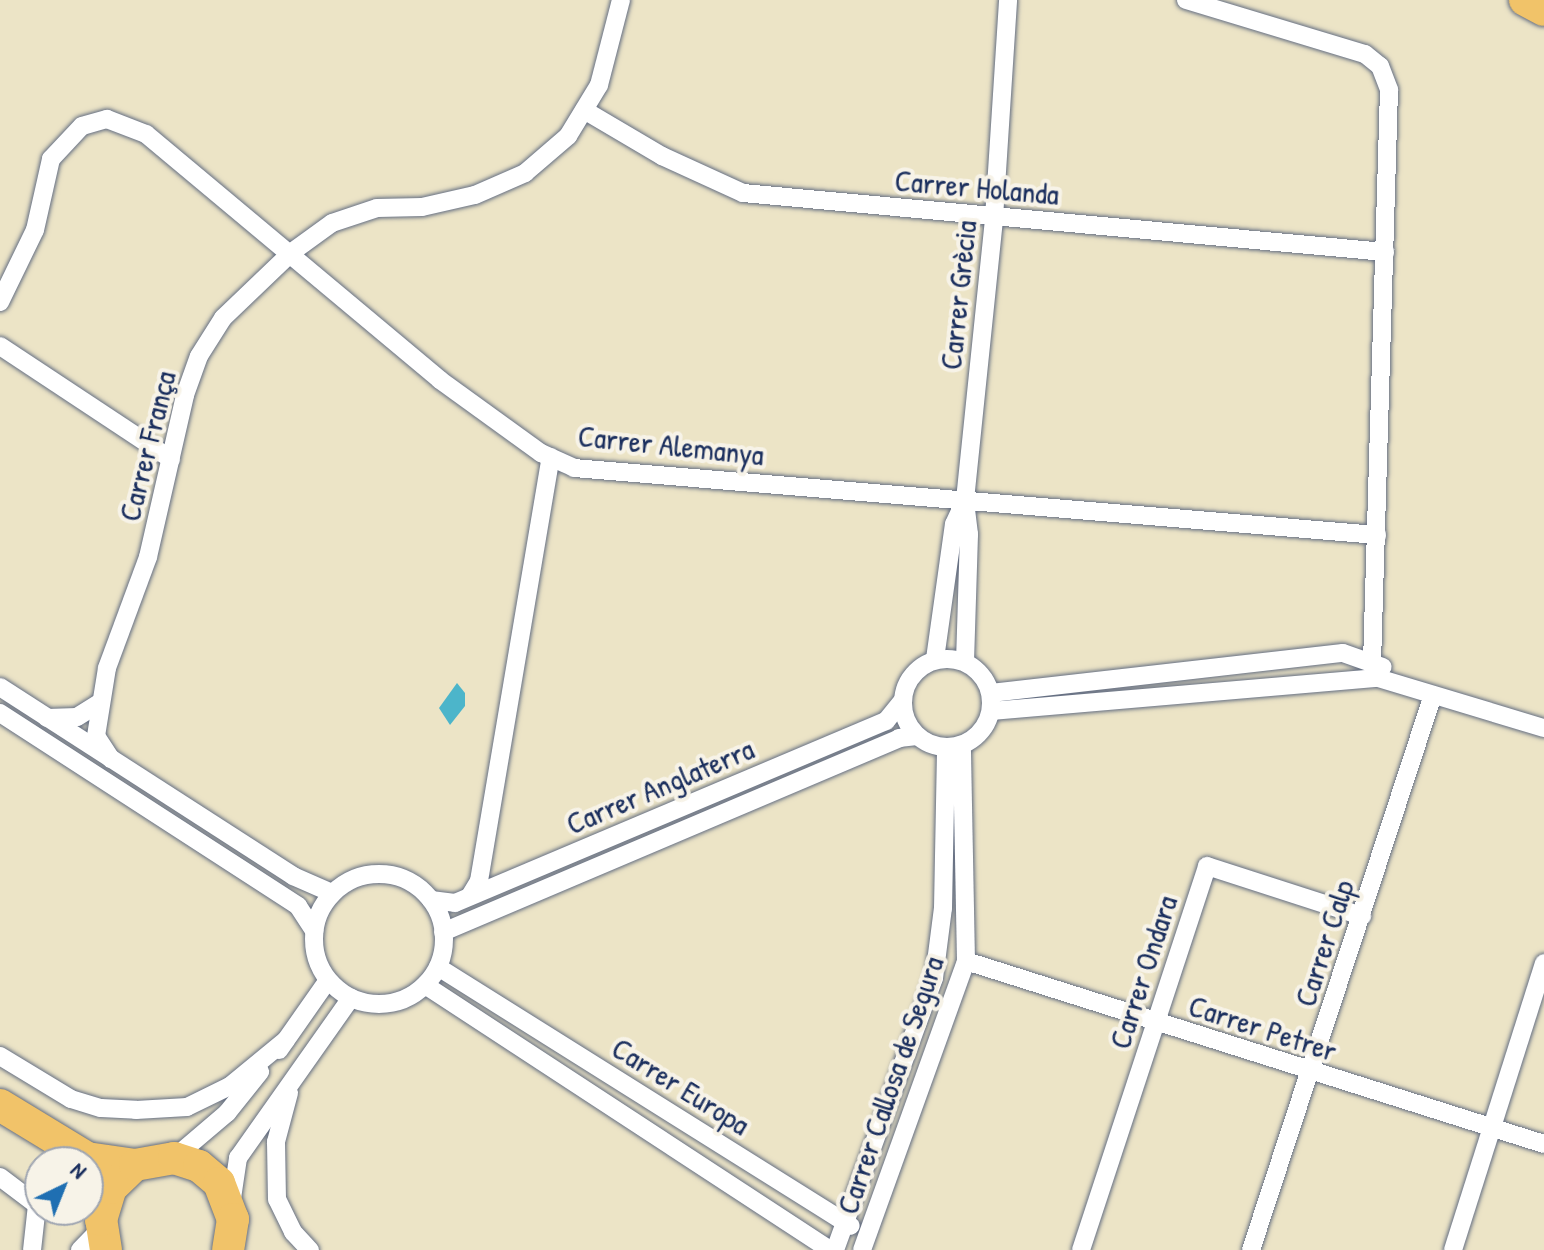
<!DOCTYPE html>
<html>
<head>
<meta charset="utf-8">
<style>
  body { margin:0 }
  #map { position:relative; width:1544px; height:1250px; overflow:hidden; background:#ece4c6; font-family:"Patrick Hand",sans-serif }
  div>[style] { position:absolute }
  .water>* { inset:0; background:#4cb5ca }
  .roads { filter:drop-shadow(0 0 2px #646e82) drop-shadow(0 0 2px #646e82) }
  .street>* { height:18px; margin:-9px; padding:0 9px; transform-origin:9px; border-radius:9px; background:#fff }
  .street>.ring { margin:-9px; padding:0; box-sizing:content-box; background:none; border:18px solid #fff; border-radius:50% }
  .highway>* { height:32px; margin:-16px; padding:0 16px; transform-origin:16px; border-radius:16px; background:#f1c369 }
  span { translate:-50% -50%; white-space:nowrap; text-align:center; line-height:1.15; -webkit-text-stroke:8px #f7f3e8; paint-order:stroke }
  .street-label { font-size:30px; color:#1b2f5e }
  .north { position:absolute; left:24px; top:1146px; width:80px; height:80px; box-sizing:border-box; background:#f7f3e8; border:2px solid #9fa5b1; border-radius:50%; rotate:43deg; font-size:22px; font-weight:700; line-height:32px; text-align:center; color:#1b2f5e }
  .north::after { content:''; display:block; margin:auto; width:28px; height:36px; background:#1f6fb2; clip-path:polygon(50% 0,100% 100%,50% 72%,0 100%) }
</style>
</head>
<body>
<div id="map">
  <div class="water">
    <i style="clip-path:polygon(457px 683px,465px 693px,465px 706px,450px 725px,439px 708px)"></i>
  </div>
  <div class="roads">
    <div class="street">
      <i style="left:1186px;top:0;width:187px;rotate:16.8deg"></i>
      <i style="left:1365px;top:54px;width:19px;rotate:39deg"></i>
      <i style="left:1380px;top:66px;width:26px;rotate:69deg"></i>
      <i style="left:1389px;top:90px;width:573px;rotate:91.7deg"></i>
      <i style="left:584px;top:110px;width:91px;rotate:30.5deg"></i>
      <i style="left:662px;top:156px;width:89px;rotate:24.6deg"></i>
      <i style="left:743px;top:193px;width:645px;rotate:5.25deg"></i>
      <i style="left:0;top:302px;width:80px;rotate:-64.1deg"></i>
      <i style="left:35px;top:230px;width:73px;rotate:-77.3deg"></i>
      <i style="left:51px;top:159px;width:45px;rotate:-46.8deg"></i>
      <i style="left:82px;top:126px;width:26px;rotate:-16deg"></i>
      <i style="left:107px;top:119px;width:42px;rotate:21deg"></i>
      <i style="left:146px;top:134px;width:383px;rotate:39.9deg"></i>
      <i style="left:440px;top:380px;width:125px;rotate:35.9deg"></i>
      <i style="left:541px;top:453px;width:36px;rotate:24deg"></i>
      <i style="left:574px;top:468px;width:806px;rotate:4.77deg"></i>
      <i style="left:0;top:346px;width:205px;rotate:33.5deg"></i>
      <i class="ring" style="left:903px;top:659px;width:70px;height:70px"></i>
      <i style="left:935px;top:659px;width:136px;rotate:-82deg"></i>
      <i style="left:954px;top:524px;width:26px;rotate:-65deg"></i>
      <i style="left:965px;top:662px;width:128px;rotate:-88.2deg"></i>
      <i style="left:969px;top:534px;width:34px;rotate:-97deg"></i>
      <i style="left:965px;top:500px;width:283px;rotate:-84.1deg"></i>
      <i style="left:994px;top:218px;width:218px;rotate:-86.3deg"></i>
      <i style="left:0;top:687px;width:349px;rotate:32.8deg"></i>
      <i style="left:293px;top:876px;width:43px;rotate:23.6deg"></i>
      <i style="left:991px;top:693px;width:354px;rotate:-6.5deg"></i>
      <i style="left:1343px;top:653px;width:42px;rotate:19.3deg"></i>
      <i style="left:991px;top:711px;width:388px;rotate:-4.9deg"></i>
      <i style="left:1378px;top:678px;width:173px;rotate:16.8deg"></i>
      <i style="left:0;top:713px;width:355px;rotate:32.9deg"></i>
      <i style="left:298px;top:906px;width:30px;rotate:57deg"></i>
      <i style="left:47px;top:718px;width:30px;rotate:-2deg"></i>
      <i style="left:77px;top:717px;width:25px;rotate:-32deg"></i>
      <i style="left:111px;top:759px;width:27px;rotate:-123deg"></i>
      <i style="left:96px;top:736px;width:69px;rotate:-80.8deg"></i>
      <i style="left:107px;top:668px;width:118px;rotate:-69.7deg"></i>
      <i style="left:148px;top:557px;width:166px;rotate:-77.1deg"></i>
      <i style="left:185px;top:395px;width:41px;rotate:-70.3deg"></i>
      <i style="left:199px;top:356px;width:45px;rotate:-57.7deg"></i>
      <i style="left:223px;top:318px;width:95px;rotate:-43.7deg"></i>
      <i style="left:292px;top:252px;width:49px;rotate:-35.9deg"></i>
      <i style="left:332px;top:223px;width:47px;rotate:-18.4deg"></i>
      <i style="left:377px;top:208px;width:45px;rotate:-1.3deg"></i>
      <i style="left:422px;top:207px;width:54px;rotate:-12.8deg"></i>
      <i style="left:475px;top:195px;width:55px;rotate:-23.7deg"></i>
      <i style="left:525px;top:173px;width:57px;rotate:-40.7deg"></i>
      <i style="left:568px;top:136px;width:60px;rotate:-58.7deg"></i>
      <i style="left:599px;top:85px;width:88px;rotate:-75.5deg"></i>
      <i class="ring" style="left:314px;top:874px;width:112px;height:112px"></i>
      <i style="left:470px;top:896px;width:17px;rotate:-59deg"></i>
      <i style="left:479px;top:881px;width:430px;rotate:-80.4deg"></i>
      <i style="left:431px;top:900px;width:24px;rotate:7deg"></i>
      <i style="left:455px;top:903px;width:468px;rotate:-22.9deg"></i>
      <i style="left:886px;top:721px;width:26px;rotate:-51deg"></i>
      <i style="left:443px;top:932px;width:496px;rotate:-23deg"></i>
      <i style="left:899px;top:738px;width:18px;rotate:-6deg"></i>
      <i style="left:966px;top:961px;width:606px;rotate:17.57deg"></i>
      <i style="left:438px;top:967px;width:487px;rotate:32.1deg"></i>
      <i style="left:425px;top:985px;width:484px;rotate:33.2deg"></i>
      <i style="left:279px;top:1050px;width:85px;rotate:-55deg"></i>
      <i style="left:0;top:1056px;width:83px;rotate:31.2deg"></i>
      <i style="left:71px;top:1099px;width:31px;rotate:17deg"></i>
      <i style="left:101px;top:1108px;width:35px;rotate:3deg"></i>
      <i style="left:136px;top:1110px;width:51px;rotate:-3.4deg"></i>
      <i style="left:187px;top:1107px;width:48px;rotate:-26deg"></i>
      <i style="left:230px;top:1086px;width:72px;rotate:-39.4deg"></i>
      <i style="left:289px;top:1093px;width:51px;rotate:104.9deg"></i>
      <i style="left:276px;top:1142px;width:57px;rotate:89deg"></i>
      <i style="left:277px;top:1199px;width:37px;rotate:64deg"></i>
      <i style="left:293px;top:1232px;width:25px;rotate:47deg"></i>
      <i style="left:174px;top:1158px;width:70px;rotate:-40.3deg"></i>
      <i style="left:227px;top:1113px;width:53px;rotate:-51.2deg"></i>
      <i style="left:0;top:1177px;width:46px;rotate:37.1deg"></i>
      <i style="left:37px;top:1205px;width:45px;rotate:96.3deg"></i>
      <i style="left:231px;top:1205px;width:48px;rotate:-81.5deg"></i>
      <i style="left:238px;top:1158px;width:196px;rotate:-54.8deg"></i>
      <i style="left:80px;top:1250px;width:30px;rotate:-46deg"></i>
      <i style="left:835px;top:1250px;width:289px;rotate:-70deg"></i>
      <i style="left:934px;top:978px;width:71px;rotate:-82.7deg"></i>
      <i style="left:943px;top:908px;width:160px;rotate:-88.9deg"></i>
      <i style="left:862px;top:1250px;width:307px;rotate:-70.2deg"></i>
      <i style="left:966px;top:961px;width:216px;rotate:-91.1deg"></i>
      <i style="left:1081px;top:1250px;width:404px;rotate:-71.8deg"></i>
      <i style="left:1207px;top:866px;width:163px;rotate:17.9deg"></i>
      <i style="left:1251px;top:1250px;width:581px;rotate:-71.85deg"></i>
      <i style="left:1453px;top:1250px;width:301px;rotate:-72.4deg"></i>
    </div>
    <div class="highway">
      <i style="left:1525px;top:0;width:21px;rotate:28deg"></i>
      <i style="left:0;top:1105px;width:102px;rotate:31.3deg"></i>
      <i style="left:87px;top:1158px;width:49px;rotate:8.3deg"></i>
      <i style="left:106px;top:1250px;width:30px;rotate:-99deg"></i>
      <i style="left:101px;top:1220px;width:34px;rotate:-73deg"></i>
      <i style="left:111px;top:1188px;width:33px;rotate:-44deg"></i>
      <i style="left:135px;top:1165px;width:40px;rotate:-10deg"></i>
      <i style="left:174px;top:1158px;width:26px;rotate:18deg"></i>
      <i style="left:199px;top:1166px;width:26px;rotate:40deg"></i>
      <i style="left:219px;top:1183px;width:39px;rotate:69deg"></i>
      <i style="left:233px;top:1219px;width:31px;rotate:99deg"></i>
    </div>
  </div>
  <div class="street-label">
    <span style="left:977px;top:187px;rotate:5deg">Carrer Holanda</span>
    <span style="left:958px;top:295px;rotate:-84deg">Carrer Grècia</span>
    <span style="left:671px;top:445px;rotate:6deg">Carrer Alemanya</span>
    <span style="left:147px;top:446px;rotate:-76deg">Carrer França</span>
    <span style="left:660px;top:786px;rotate:-23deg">Carrer Anglaterra</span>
    <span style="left:1324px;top:943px;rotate:-72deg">Carrer Calp</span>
    <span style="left:1143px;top:972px;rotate:-72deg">Carrer Ondara</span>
    <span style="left:1263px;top:1028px;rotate:18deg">Carrer Petrer</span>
    <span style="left:890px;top:1085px;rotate:-71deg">Carrer Callosa de Segura</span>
    <span style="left:681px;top:1086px;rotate:32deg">Carrer Europa</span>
  </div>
  <div class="north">N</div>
</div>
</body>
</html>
